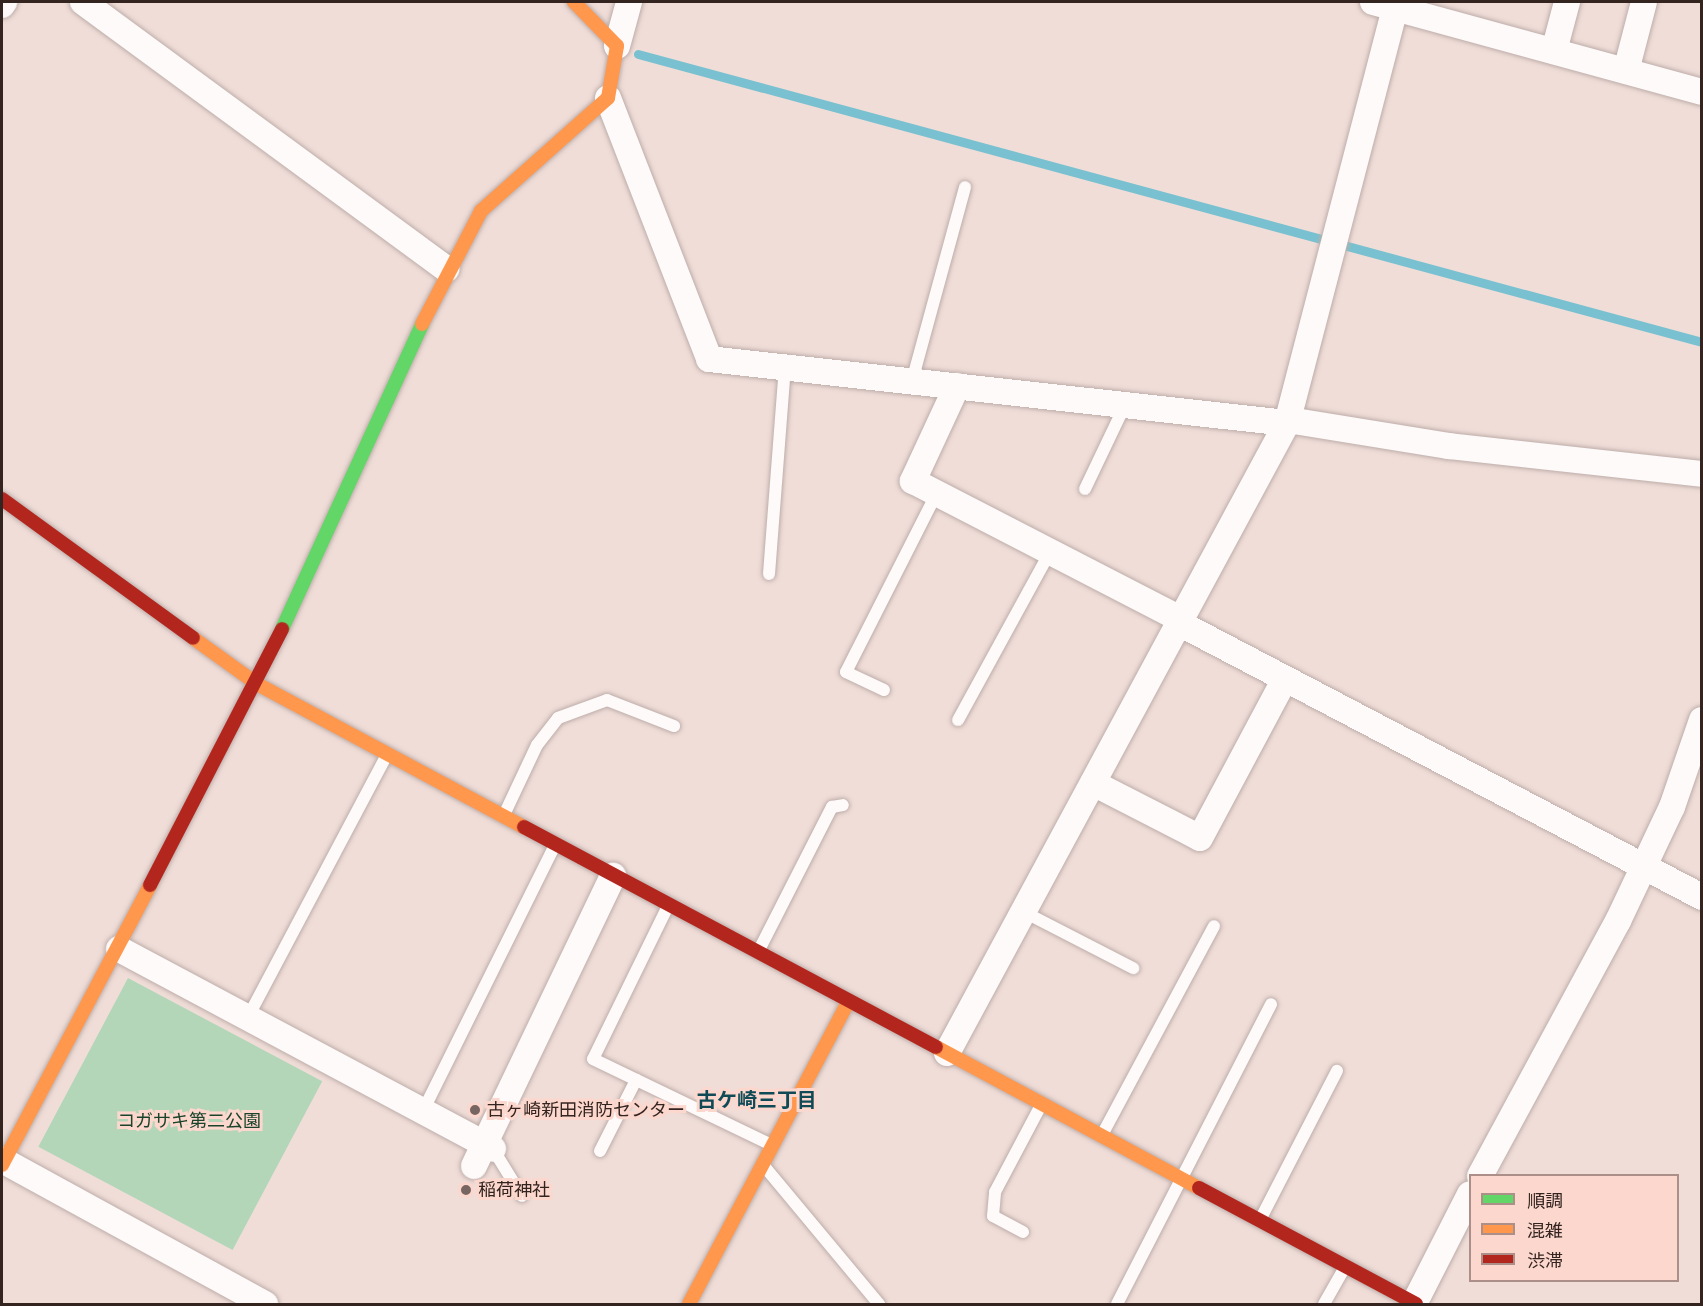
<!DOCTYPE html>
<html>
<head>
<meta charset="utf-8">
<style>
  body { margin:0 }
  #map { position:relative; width:1703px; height:1306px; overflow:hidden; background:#f0ddd8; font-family:"Space Grotesk","Noto Sans JP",sans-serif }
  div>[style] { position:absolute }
  .green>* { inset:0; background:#b4d6b8; transform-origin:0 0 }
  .stream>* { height:9px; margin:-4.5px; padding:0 4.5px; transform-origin:4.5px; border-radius:4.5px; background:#79c1d0 }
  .roads { filter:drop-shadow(0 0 2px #bdada9) drop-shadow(0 0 2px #bdada9) }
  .lane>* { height:12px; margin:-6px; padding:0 6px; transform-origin:6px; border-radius:6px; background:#fdfaf9 }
  .street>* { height:26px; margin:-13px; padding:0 13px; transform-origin:13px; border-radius:13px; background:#fdfaf9 }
  .fast>* { height:14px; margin:-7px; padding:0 7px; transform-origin:7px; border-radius:7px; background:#63d668 }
  .slow>* { height:14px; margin:-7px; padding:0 7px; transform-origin:7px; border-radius:7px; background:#ff974d }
  .jam>* { height:14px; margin:-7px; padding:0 7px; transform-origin:7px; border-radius:7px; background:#b3261e }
  .dots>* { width:16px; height:16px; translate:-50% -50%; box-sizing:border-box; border:3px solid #fbd7cd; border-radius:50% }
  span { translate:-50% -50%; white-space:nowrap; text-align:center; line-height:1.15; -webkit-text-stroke:6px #fbd7cd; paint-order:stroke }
  .poi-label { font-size:18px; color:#342420 }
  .left { translate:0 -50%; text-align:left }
  .park-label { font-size:18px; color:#19432a }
  .neighbourhood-label { font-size:20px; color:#104a56; font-weight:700 }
  .frame { position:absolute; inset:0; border:3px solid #342420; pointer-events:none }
  .legend { position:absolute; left:1469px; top:1174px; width:210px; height:108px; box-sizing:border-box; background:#fbd7cd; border:2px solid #ab8f88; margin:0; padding:8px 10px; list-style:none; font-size:18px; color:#342420 }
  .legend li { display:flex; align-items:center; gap:12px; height:30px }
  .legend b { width:30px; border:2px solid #ab8f88 }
</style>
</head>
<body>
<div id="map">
  <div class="green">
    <i style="left:128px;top:978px;width:220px;height:191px;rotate:28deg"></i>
  </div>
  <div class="stream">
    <i style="left:638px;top:54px;width:1102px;rotate:15.15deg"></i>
  </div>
  <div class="roads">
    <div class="lane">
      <i style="left:912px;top:381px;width:201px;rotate:-74.7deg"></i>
      <i style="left:1085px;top:489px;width:93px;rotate:-64.5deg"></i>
      <i style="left:769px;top:574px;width:207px;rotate:-85.6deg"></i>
      <i style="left:884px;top:690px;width:42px;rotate:-154.7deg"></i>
      <i style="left:846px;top:672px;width:201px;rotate:-63.1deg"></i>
      <i style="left:958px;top:720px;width:192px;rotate:-61.3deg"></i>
      <i style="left:504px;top:815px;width:77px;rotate:-64.8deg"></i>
      <i style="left:537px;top:745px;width:34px;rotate:-52deg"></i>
      <i style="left:558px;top:718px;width:52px;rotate:-20.2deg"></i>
      <i style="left:607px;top:700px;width:72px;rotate:21.2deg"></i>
      <i style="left:668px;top:906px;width:170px;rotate:116.1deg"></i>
      <i style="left:593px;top:1059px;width:199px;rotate:25.7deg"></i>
      <i style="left:1024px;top:912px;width:123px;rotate:27.2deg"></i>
      <i style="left:758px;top:952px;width:163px;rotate:-63deg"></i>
      <i style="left:832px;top:807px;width:11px;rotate:-10deg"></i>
      <i style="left:247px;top:1019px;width:299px;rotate:-62.1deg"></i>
      <i style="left:422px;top:1113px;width:299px;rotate:-63.6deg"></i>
      <i style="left:1102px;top:1135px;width:237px;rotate:-61.8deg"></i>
      <i style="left:493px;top:1149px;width:55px;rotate:58.3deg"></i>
      <i style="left:600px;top:1151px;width:80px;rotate:-63.1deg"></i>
      <i style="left:764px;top:1166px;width:180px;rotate:50.2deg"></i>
      <i style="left:1260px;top:1220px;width:168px;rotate:-62.7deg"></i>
      <i style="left:1023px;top:1232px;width:34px;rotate:-152deg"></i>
      <i style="left:993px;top:1216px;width:24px;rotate:-85deg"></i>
      <i style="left:995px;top:1192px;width:98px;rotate:-62.1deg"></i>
      <i style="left:1117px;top:1304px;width:337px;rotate:-62.8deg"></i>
      <i style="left:1324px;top:1304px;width:43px;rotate:-60.4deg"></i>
    </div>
    <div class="street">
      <i style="left:83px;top:2px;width:451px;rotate:36.3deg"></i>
      <i style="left:1373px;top:2px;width:341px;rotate:15.3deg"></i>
      <i style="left:2px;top:5px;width:4px;rotate:-56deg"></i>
      <i style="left:617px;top:46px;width:46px;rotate:-74.7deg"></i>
      <i style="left:1554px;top:51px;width:51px;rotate:-75.1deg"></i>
      <i style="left:1626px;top:71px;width:71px;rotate:-75.4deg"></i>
      <i style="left:608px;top:98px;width:280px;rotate:68.8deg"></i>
      <i style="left:709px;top:359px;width:582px;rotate:6.32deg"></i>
      <i style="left:957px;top:386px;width:105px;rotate:114.9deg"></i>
      <i style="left:913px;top:481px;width:299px;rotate:27.3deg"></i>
      <i style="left:1288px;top:420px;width:163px;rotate:9.2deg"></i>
      <i style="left:1449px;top:446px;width:255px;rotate:6.3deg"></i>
      <i style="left:1177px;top:622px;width:593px;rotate:27.65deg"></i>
      <i style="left:1093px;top:783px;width:120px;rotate:27.2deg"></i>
      <i style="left:1200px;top:838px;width:180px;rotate:-61.9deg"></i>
      <i style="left:119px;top:949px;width:424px;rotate:28.1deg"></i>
      <i style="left:947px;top:1053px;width:716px;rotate:-61.65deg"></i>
      <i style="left:1287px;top:423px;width:435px;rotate:-75.4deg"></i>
      <i style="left:2px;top:1160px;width:300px;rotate:28.7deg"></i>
      <i style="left:474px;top:1166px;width:322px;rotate:-64.4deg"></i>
      <i style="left:1480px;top:1176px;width:290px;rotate:-61.6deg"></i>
      <i style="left:1618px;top:921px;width:126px;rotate:-64.7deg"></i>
      <i style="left:1672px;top:807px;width:92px;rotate:-71deg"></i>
      <i style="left:1414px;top:1304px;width:123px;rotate:-63deg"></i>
    </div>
    <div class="fast">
      <i style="left:282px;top:629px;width:336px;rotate:-65.3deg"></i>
    </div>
    <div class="slow">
      <i style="left:422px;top:324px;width:127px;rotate:-62.4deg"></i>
      <i style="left:481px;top:211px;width:170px;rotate:-41.7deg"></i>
      <i style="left:608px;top:98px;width:53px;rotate:-80.2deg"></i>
      <i style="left:617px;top:46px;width:62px;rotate:-134.3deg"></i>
      <i style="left:193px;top:638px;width:79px;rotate:35.7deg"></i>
      <i style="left:257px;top:684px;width:303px;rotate:28.2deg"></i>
      <i style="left:936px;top:1047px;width:298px;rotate:28.2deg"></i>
      <i style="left:2px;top:1165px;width:317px;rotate:-62.1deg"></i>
      <i style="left:689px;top:1304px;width:341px;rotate:-62.2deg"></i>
    </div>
    <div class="jam">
      <i style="left:2px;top:499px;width:236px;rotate:36deg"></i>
      <i style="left:524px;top:827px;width:467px;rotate:28.1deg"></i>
      <i style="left:150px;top:885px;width:288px;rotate:-62.7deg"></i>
      <i style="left:1199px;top:1188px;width:246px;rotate:28.1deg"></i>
    </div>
  </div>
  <div class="dots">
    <i style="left:475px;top:1110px;background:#766560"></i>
    <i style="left:466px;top:1190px;background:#766560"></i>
  </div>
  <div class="poi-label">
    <span class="left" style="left:487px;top:1110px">古ヶ崎新田消防センター</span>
    <span class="left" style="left:478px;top:1190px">稲荷神社</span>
  </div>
  <div class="park-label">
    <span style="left:189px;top:1121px">コガサキ第二公園</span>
  </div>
  <div class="neighbourhood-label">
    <span style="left:757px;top:1100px">古ケ崎三丁目</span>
  </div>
  <div class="frame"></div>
  <ul class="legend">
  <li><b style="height:8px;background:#63d668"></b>順調</li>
  <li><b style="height:8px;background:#ff974d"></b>混雑</li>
  <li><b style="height:8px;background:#b3261e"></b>渋滞</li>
  </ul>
</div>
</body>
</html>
